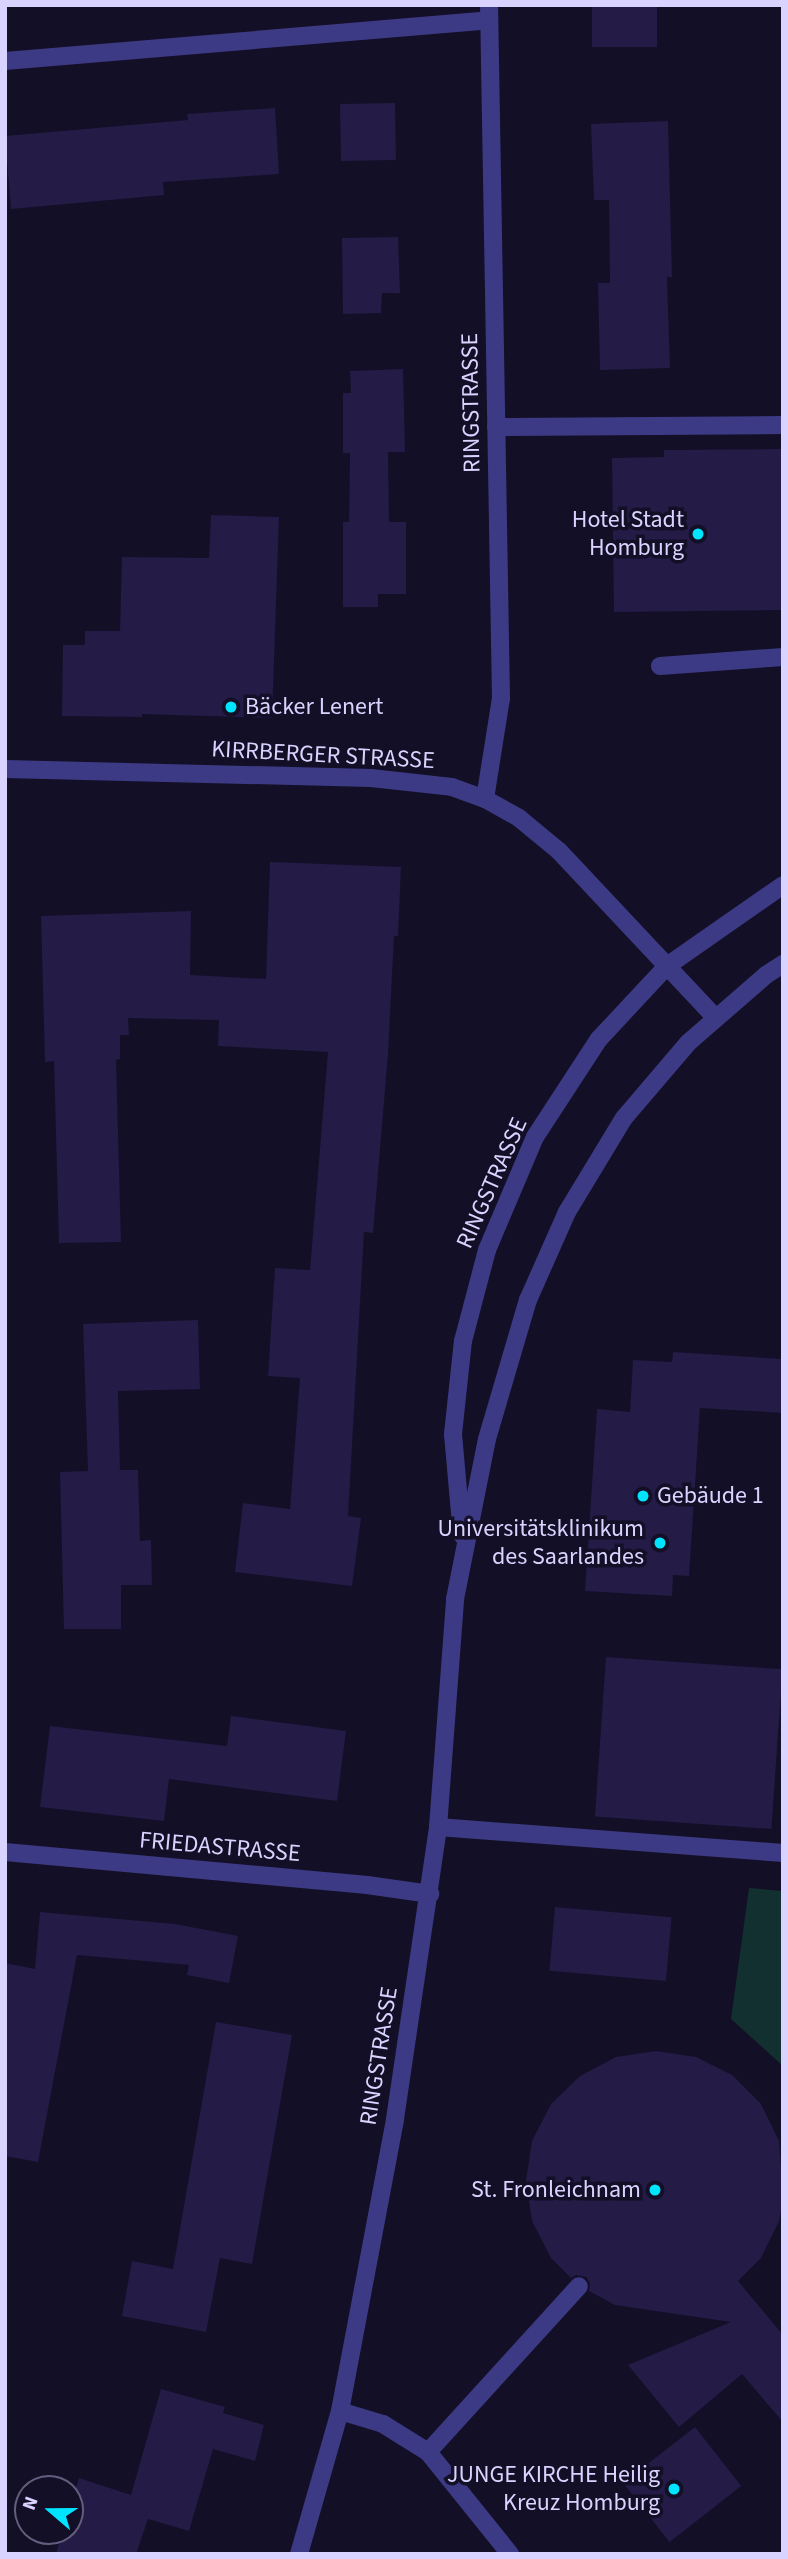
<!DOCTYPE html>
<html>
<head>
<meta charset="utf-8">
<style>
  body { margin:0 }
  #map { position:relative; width:788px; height:2559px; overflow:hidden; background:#130f26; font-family:"Source Sans 3",sans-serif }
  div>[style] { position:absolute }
  .green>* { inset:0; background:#12302f }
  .building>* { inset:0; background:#241b47; transform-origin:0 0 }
  .minor>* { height:18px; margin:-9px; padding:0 9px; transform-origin:9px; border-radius:9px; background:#3d3a85 }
  .dots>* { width:19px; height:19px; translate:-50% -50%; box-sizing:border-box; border:4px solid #130f26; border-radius:50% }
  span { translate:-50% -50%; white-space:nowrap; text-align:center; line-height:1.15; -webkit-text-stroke:7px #130f26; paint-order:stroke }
  .street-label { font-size:24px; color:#d9d4ff }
  .poi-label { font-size:24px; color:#d9d4ff }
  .right { translate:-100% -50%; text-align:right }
  .left { translate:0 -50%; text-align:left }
  .frame { position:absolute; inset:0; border:7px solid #d9d4ff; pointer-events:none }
  .north { position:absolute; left:14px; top:2475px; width:70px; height:70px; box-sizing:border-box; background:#130f26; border:2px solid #625e7d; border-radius:50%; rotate:290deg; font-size:19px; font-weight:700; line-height:28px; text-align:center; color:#d9d4ff }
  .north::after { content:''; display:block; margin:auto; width:24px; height:32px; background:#00e5ff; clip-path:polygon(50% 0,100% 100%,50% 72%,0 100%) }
</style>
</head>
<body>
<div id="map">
  <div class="green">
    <i style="clip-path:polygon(749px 1888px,783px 1891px,783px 2066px,731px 2019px)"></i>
  </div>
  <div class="building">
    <i style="left:592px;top:5px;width:65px;height:42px"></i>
    <i style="left:395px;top:103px;width:57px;height:55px;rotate:89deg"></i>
    <i style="clip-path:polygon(275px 108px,279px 174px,163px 182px,164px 195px,11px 209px,5px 136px,188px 120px,187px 114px)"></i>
    <i style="clip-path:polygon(668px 121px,672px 277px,667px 277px,670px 368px,600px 370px,598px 283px,610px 283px,609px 200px,594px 200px,591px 124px)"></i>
    <i style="clip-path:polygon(398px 237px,400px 293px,382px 293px,381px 313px,343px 314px,342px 238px)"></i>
    <i style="clip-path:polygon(403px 369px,405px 452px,388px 452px,389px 522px,406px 522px,406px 594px,378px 594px,378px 607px,343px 607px,343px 522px,349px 522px,350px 453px,343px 453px,343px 393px,351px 393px,350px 371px)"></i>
    <i style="clip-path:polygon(783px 449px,783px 610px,614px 612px,612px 458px,664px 457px,664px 450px)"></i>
    <i style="clip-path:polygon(211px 515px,279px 517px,272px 718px,142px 714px,142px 717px,62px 716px,63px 645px,85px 645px,85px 631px,120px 631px,122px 557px,209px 558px)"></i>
    <i style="clip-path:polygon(270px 862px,401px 867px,398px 936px,394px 936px,388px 1054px,373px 1233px,364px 1232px,348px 1516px,361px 1518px,352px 1586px,235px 1572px,243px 1503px,290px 1509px,300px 1378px,268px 1376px,275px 1268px,310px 1270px,328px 1052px,218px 1046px,219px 1020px,128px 1018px,129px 1035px,120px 1035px,120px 1059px,116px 1060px,121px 1242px,59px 1243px,54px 1061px,45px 1062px,41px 916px,191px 911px,190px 975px,266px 979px)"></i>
    <i style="clip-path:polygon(198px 1320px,200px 1389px,118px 1391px,120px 1470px,138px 1470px,140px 1541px,151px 1540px,152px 1585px,121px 1585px,121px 1629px,64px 1629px,60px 1472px,88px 1471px,83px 1324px)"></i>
    <i style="clip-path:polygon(673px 1352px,783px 1359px,783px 1413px,700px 1408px,689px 1576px,673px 1575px,672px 1596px,585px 1591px,597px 1409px,630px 1412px,633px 1360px,672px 1362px)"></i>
    <i style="left:606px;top:1657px;width:177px;height:160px;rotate:4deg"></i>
    <i style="clip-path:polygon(231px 1716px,346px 1731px,337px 1801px,169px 1779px,164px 1821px,40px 1807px,50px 1726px,227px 1746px)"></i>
    <i style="left:555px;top:1907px;width:117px;height:64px;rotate:5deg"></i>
    <i style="clip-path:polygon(40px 1912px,175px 1924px,238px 1936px,229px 1983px,187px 1975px,189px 1965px,77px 1955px,38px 2162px,5px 2156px,5px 1963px,35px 1969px)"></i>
    <i style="clip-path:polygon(216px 2022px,292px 2035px,252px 2264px,220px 2258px,206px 2332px,122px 2316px,132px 2261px,173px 2269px)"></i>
    <i style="clip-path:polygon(656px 2051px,696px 2057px,732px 2075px,761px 2104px,779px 2141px,783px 2200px,779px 2221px,761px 2258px,738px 2281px,783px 2335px,783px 2422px,742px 2374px,679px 2427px,628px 2365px,731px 2322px,615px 2305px,589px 2291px,590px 2283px,586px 2277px,576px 2275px,571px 2278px,551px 2258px,532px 2221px,526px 2181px,532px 2141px,551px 2104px,580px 2076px,616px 2057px)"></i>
    <i style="clip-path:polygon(161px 2389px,225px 2407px,223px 2413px,264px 2425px,255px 2461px,213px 2449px,189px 2531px,148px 2519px,136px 2554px,56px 2554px,62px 2531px,70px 2531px,70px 2506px,79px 2478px,131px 2495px)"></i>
    <i style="left:695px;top:2427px;width:75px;height:91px;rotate:52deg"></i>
  </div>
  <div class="minor">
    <i style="left:5px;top:61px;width:486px;rotate:-4.8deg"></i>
    <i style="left:496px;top:427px;width:287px;rotate:-0.4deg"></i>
    <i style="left:660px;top:666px;width:123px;rotate:-4.2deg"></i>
    <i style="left:5px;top:769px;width:366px;rotate:1.4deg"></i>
    <i style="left:371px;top:778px;width:81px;rotate:6.3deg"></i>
    <i style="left:452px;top:787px;width:35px;rotate:20deg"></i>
    <i style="left:485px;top:799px;width:39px;rotate:29deg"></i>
    <i style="left:519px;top:818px;width:52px;rotate:39.5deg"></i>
    <i style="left:559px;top:851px;width:229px;rotate:46.8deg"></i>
    <i style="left:485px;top:799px;width:102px;rotate:-81deg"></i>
    <i style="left:501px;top:698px;width:693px;rotate:-90.99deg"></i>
    <i style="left:462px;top:1535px;width:101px;rotate:-95.1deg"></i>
    <i style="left:453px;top:1434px;width:94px;rotate:-83.9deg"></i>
    <i style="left:463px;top:1341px;width:94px;rotate:-75.2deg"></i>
    <i style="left:487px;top:1250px;width:123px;rotate:-67deg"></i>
    <i style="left:535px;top:1137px;width:117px;rotate:-56.9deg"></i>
    <i style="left:599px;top:1039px;width:100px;rotate:-47deg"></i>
    <i style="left:667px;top:966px;width:141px;rotate:-34.9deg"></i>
    <i style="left:438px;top:1827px;width:346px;rotate:4.3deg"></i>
    <i style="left:5px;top:1852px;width:364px;rotate:5.2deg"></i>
    <i style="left:367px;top:1885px;width:64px;rotate:8.1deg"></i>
    <i style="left:340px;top:2411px;width:45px;rotate:16.8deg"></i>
    <i style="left:383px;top:2424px;width:53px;rotate:31.9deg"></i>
    <i style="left:428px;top:2452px;width:131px;rotate:51.2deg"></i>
    <i style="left:428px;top:2452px;width:224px;rotate:-47.7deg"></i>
    <i style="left:299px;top:2554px;width:149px;rotate:-74deg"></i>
    <i style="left:340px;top:2411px;width:297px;rotate:-79.3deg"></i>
    <i style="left:395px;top:2119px;width:295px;rotate:-81.6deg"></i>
    <i style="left:438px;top:1827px;width:229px;rotate:-85.7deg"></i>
    <i style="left:455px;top:1599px;width:163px;rotate:-78.7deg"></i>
    <i style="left:487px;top:1439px;width:145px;rotate:-73.6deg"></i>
    <i style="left:528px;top:1300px;width:96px;rotate:-66.1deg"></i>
    <i style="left:567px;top:1212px;width:110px;rotate:-58.8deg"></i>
    <i style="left:624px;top:1118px;width:100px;rotate:-49.5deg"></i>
    <i style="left:689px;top:1042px;width:102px;rotate:-41deg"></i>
    <i style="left:766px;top:975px;width:20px;rotate:-33deg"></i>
  </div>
  <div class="dots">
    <i style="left:698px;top:534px;background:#00e5ff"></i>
    <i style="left:231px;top:707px;background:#00e5ff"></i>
    <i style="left:643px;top:1496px;background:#00e5ff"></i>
    <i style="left:660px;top:1543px;background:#00e5ff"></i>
    <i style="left:655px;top:2190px;background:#00e5ff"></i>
    <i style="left:674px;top:2489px;background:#00e5ff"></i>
  </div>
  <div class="street-label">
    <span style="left:471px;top:403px;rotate:-91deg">RINGSTRASSE</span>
    <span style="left:323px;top:755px;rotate:3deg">KIRRBERGER STRASSE</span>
    <span style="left:492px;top:1183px;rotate:-66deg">RINGSTRASSE</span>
    <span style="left:220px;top:1847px;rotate:5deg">FRIEDASTRASSE</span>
    <span style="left:379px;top:2056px;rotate:-81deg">RINGSTRASSE</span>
  </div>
  <div class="poi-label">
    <span class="right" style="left:684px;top:534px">Hotel Stadt<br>Homburg</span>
    <span class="left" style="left:245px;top:707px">Bäcker Lenert</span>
    <span class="left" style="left:657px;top:1496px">Gebäude 1</span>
    <span class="right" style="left:644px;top:1543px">Universitätsklinikum<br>des Saarlandes</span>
    <span class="right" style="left:641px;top:2190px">St. Fronleichnam</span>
    <span class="right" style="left:660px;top:2489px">JUNGE KIRCHE Heilig<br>Kreuz Homburg</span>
  </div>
  <div class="frame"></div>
  <div class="north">N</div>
</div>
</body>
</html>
